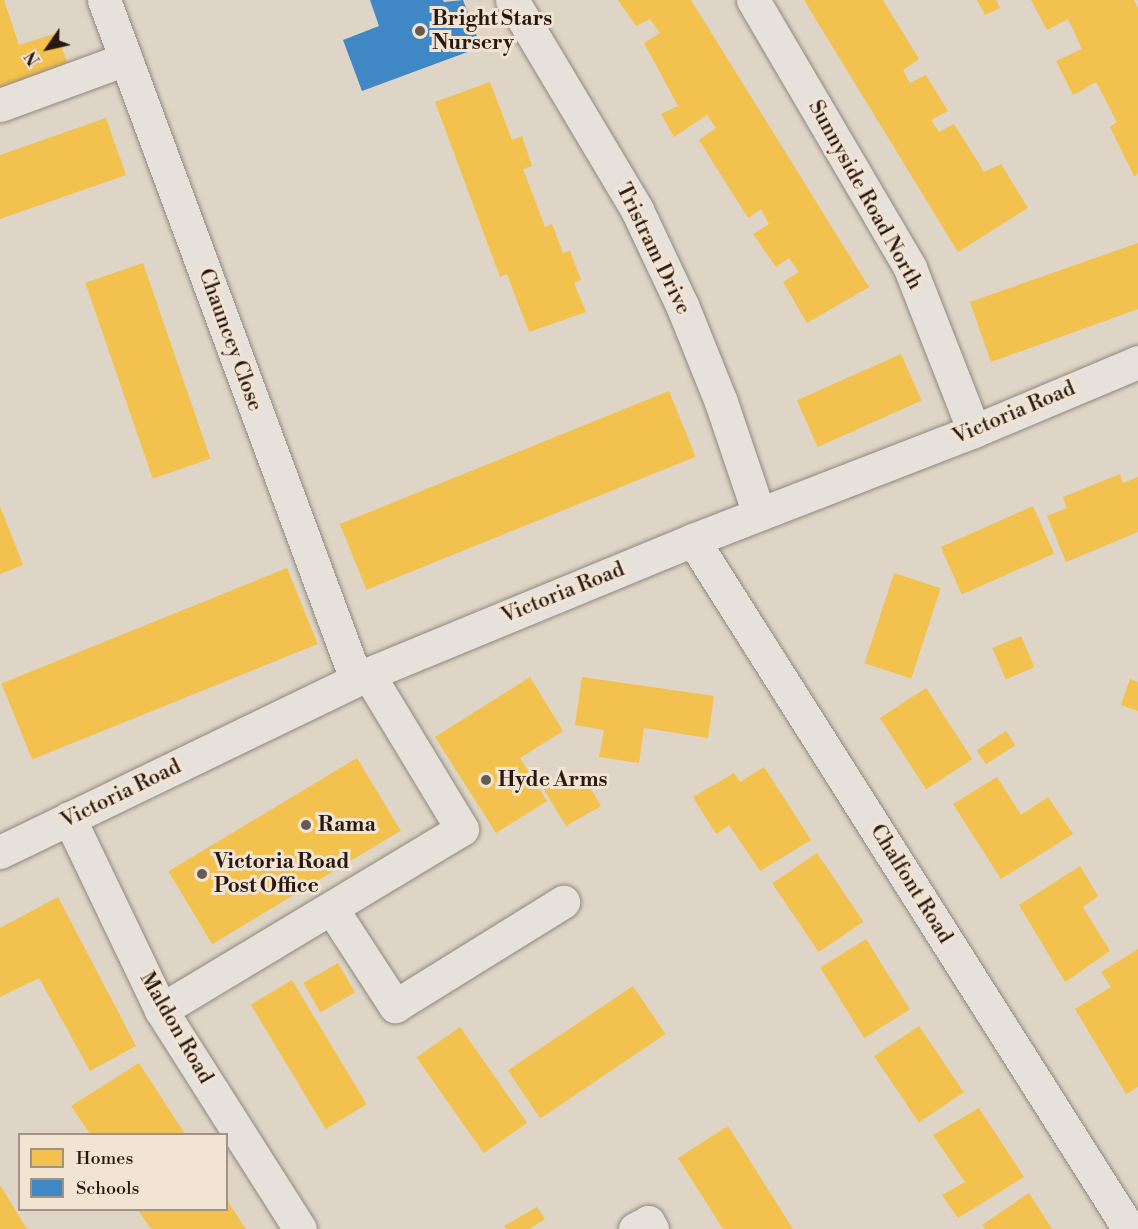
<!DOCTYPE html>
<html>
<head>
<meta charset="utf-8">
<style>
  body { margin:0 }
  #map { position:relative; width:1138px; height:1229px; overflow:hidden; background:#ded5c6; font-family:"Libre Bodoni",serif }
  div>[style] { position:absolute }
  .homes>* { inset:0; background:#f2c14e; transform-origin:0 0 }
  .schools>* { inset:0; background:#3f88c5 }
  .roads { filter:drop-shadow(0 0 2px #90887f) drop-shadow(0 0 2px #90887f) }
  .minor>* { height:33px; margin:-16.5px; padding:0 16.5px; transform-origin:16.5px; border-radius:16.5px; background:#e6e1da }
  .dots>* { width:16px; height:16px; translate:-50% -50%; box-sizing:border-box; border:3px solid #f1e4d3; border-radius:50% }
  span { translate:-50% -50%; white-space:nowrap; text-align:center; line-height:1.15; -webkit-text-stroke:6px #f1e4d3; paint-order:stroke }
  .poi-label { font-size:21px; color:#2a1710; font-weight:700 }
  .left { translate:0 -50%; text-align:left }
  .street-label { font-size:21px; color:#2a1710 }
  .legend { position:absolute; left:18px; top:1133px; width:210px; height:78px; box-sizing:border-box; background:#f1e4d3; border:2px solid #a19285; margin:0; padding:8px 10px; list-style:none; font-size:18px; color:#2a1710 }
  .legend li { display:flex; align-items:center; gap:12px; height:30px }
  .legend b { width:30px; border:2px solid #a19285 }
  .north { position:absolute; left:18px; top:18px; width:60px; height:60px; -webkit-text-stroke:4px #f1e4d3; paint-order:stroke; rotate:236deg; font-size:16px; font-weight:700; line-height:24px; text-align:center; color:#2a1710 }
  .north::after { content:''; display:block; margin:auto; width:21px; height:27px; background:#2a1710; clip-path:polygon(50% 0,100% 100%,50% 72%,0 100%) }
</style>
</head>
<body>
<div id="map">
  <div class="homes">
    <i style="clip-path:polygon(0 0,4px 0,19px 45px,57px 33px,69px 68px,0 91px)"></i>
    <i style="clip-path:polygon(618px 0,691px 0,869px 287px,807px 323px,783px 282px,799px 272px,789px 258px,776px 267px,753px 234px,769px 224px,761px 209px,748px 218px,699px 140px,716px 128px,707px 115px,674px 137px,661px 114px,678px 106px,644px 43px,660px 33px,650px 19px,636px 26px)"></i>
    <i style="clip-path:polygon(804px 0,883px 0,919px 59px,903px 70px,910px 83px,926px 75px,948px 111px,931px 120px,939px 132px,954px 124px,984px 172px,1001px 164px,1028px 208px,958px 252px)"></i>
    <i style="clip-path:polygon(977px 0,996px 0,1000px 8px,985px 15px)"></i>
    <i style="clip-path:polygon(1031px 0,1134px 0,1138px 8px,1138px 174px,1134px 176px,1110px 127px,1117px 122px,1096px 82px,1073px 95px,1056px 61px,1082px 49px,1068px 19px,1047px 30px)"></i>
    <i style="clip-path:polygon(490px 82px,512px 140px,522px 136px,532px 166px,523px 169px,545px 227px,552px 224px,563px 253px,570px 251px,581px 280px,574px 283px,586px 312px,529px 332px,507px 274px,500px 277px,435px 102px)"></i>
    <i style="clip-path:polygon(106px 118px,126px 175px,0 219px,0 155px)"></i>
    <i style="clip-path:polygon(1138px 243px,1138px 309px,991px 362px,970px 302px)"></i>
    <i style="left:143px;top:263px;width:207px;height:61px;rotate:71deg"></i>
    <i style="left:901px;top:354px;width:51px;height:114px;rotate:66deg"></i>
    <i style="left:669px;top:391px;width:71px;height:355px;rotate:68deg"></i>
    <i style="clip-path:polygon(1120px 474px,1123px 483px,1138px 477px,1138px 532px,1066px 562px,1047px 516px,1067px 508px,1063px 497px)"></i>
    <i style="clip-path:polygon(0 506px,23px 565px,0 574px)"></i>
    <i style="left:1033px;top:506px;width:52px;height:101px;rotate:66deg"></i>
    <i style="left:287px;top:568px;width:82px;height:308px;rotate:68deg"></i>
    <i style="left:894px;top:573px;width:49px;height:95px;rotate:18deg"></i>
    <i style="left:1021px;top:636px;width:34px;height:31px;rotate:67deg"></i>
    <i style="clip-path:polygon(530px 677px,563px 731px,520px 758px,547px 801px,496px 833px,435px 737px)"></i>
    <i style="clip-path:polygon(582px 677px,714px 696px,708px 738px,644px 728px,639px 763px,599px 757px,604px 730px,575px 725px)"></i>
    <i style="clip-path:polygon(1130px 679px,1138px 682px,1138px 711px,1121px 705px)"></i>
    <i style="left:926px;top:688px;width:85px;height:55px;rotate:57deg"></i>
    <i style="left:1006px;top:731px;width:17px;height:35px;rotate:57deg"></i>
    <i style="left:357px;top:758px;width:85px;height:220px;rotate:59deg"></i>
    <i style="clip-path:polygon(764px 767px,811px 840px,760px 871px,729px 825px,716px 834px,693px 797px,734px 773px,740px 782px)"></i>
    <i style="clip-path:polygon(570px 773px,578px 785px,585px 779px,601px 806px,566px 826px,543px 788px)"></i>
    <i style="clip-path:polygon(997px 777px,1021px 815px,1048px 797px,1073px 834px,1001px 879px,953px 804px)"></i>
    <i style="left:817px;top:853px;width:83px;height:54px;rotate:56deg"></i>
    <i style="clip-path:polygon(1080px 866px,1098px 896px,1083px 907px,1110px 951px,1065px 982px,1019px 905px)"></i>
    <i style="clip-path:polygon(58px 897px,136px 1046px,90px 1071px,39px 978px,0 997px,0 928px)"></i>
    <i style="left:866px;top:939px;width:83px;height:54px;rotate:58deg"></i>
    <i style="clip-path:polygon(1138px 949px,1138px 1087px,1126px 1094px,1075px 1009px,1111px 987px,1101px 972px)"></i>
    <i style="left:338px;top:963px;width:34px;height:40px;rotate:60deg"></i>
    <i style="left:292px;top:980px;width:145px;height:48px;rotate:59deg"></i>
    <i style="left:633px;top:986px;width:58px;height:151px;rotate:56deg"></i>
    <i style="left:919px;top:1026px;width:80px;height:54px;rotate:56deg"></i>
    <i style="left:460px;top:1027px;width:117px;height:53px;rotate:55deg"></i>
    <i style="clip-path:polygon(139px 1063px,185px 1134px,90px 1134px,71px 1106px)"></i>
    <i style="clip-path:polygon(979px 1108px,1024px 1177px,958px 1218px,942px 1195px,965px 1182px,933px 1135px)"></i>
    <i style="clip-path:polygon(728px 1126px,793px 1229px,723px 1229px,678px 1158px)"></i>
    <i style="clip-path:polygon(0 1185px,27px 1229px,0 1229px)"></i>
    <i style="clip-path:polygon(1029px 1193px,1052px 1229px,985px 1229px,982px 1225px)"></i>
    <i style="clip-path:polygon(226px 1199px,246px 1229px,151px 1229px,138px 1210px,226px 1210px)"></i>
    <i style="clip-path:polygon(537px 1207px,545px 1219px,529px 1229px,506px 1229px,504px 1226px)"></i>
  </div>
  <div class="schools">
    <i style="clip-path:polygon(370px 0,443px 0,444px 2px,463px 0,481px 47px,362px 91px,343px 40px,379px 26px)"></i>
  </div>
  <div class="roads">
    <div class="minor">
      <i style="left:104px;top:0;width:724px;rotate:69.64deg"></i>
      <i style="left:512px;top:0;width:244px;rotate:59.2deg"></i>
      <i style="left:637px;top:210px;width:105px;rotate:64.7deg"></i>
      <i style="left:682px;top:305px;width:105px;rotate:68.1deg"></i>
      <i style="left:721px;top:402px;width:118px;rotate:71.3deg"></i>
      <i style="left:753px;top:0;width:311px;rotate:59.6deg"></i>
      <i style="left:910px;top:268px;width:175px;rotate:68.6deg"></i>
      <i style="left:0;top:105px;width:134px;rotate:-20.1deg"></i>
      <i style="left:693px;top:540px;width:815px;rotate:57.67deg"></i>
      <i style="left:69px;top:818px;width:213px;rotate:64.4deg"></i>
      <i style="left:161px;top:1010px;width:259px;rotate:57.6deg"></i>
      <i style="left:0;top:852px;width:409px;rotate:-25.8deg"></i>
      <i style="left:368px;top:674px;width:352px;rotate:-22.4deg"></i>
      <i style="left:693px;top:540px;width:301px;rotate:-21.2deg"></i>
      <i style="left:974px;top:431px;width:178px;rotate:-22.8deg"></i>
      <i style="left:332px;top:909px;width:116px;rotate:57deg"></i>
      <i style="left:395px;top:1006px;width:198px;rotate:-31.8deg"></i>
      <i style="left:161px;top:1010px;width:351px;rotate:-31deg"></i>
      <i style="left:462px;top:829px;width:181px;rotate:-121.2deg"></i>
      <i style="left:635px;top:1229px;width:15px;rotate:-28deg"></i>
      <i style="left:648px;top:1222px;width:8px;rotate:60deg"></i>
    </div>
  </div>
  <div class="dots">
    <i style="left:420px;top:31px;background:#695a50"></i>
    <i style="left:486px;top:780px;background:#695a50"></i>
    <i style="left:306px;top:825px;background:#695a50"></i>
    <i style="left:202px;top:874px;background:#695a50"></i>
  </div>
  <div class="poi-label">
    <span class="left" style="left:432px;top:31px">Bright Stars<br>Nursery</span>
    <span class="left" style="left:498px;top:780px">Hyde Arms</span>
    <span class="left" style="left:318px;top:825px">Rama</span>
    <span class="left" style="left:214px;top:874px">Victoria Road<br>Post Office</span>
  </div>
  <div class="street-label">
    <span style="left:865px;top:195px;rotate:61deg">Sunnyside Road North</span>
    <span style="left:653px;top:249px;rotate:64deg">Tristram Drive</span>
    <span style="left:230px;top:340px;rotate:70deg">Chauncey Close</span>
    <span style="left:1014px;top:413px;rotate:-23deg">Victoria Road</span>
    <span style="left:563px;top:593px;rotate:-22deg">Victoria Road</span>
    <span style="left:121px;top:794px;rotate:-26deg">Victoria Road</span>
    <span style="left:911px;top:884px;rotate:58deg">Chalfont Road</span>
    <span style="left:176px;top:1028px;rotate:60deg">Maldon Road</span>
  </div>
  <ul class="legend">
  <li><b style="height:16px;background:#f2c14e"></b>Homes</li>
  <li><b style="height:16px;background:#3f88c5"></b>Schools</li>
  </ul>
  <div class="north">N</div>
</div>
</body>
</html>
